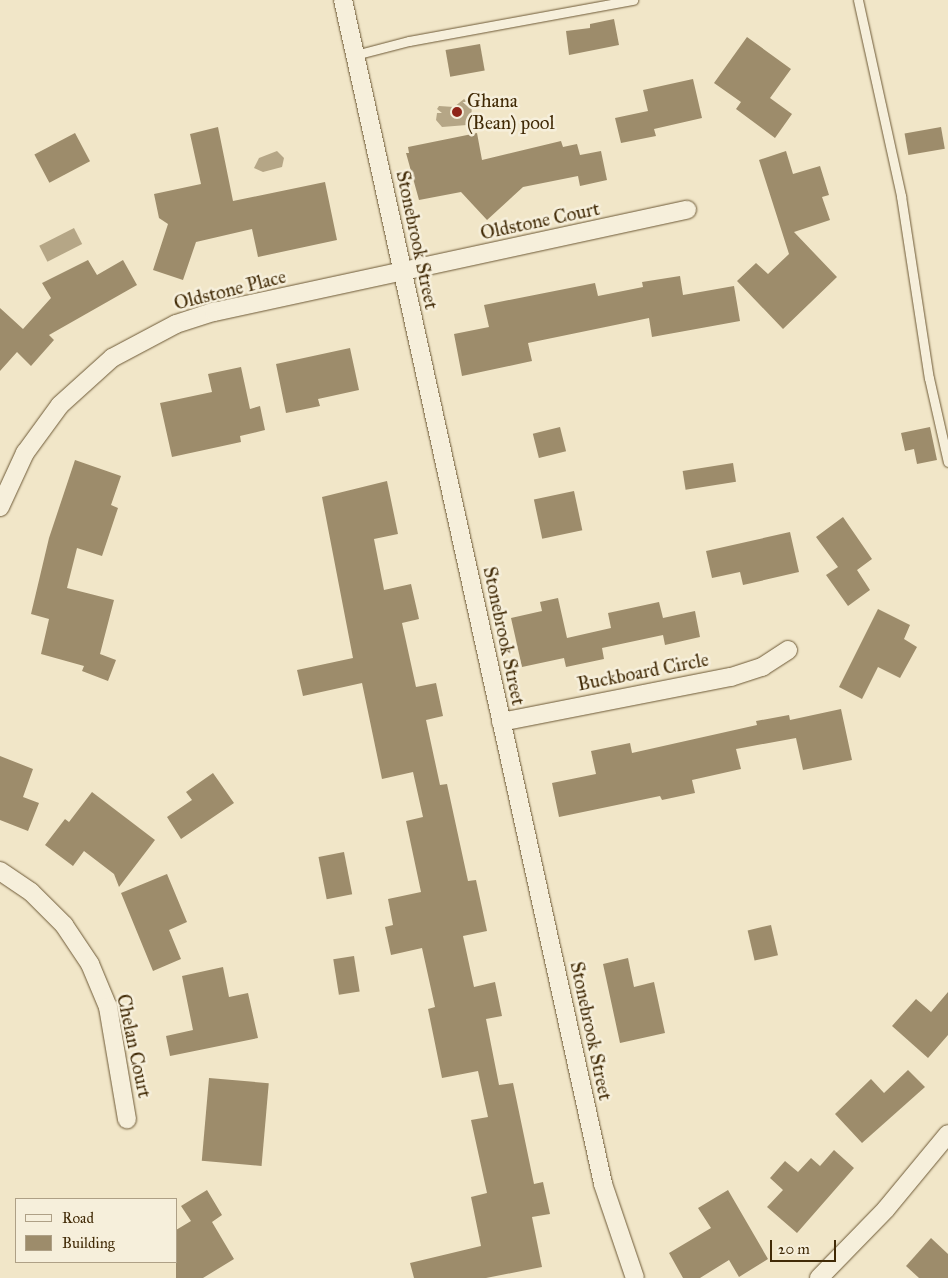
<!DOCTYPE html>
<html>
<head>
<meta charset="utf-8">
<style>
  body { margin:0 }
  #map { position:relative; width:948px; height:1278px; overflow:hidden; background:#f1e6c8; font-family:"IM FELL Great Primer",serif }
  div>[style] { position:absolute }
  .water>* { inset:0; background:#b5a686; transform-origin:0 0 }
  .building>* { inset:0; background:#9d8c6b; transform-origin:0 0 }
  .roads { filter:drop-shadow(0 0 1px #6d5936) drop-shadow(0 0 1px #6d5936) }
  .lane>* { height:9px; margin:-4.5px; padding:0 4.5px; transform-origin:4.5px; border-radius:4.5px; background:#f6efdb }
  .street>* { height:18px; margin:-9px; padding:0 9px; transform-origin:9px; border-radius:9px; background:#f6efdb }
  .dots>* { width:14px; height:14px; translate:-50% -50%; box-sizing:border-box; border:2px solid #f6efdb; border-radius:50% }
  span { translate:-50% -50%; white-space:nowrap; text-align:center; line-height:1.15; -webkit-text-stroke:5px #f6efdb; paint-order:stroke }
  .poi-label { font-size:19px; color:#412a06 }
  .left { translate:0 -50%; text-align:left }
  .street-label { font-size:19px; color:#412a06 }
  .legend { position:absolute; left:15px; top:1198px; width:162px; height:65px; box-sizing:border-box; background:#f6efdb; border:1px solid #aea086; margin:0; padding:6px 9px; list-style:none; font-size:15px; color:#412a06 }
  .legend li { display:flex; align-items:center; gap:10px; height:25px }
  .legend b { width:25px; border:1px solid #aea086 }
  .scale { position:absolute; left:770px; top:1240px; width:66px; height:22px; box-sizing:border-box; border:2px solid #412a06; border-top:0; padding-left:6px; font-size:15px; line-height:18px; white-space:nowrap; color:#412a06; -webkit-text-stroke:4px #f6efdb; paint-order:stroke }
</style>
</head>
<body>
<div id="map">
  <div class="water">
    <i style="clip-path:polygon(464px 99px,472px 106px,471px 119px,467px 125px,442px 127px,436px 120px,437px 113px,442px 113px,437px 109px,439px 106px,454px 107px)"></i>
    <i style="clip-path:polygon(277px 151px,284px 158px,282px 167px,263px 172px,254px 168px,259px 158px)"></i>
    <i style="left:74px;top:228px;width:18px;height:39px;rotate:63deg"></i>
  </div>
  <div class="building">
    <i style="clip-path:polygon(614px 19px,619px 45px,569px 55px,566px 31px,590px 28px,590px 24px)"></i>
    <i style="clip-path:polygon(747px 37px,791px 69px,770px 98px,792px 114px,775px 138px,736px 109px,741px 102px,714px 83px)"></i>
    <i style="left:480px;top:44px;width:27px;height:35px;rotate:80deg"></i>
    <i style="clip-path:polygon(693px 79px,702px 118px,654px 129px,656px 136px,621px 143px,615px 118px,648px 111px,643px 90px)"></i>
    <i style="clip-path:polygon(218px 127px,233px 201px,325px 182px,337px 240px,258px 257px,252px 229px,196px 242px,183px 280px,153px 270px,168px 224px,159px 218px,154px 194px,201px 184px,190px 134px)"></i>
    <i style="left:941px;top:127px;width:22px;height:37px;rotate:80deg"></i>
    <i style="left:75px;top:133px;width:32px;height:46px;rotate:62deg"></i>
    <i style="clip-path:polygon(477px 133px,482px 160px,561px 141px,563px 147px,577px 144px,580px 155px,601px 151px,607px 180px,580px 186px,578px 176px,523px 187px,487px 220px,461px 192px,419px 200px,406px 153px,409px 153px,408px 147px)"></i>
    <i style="clip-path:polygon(786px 151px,793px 174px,820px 166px,829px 195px,822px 197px,830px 220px,794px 232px,837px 277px,783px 329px,737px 281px,756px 263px,768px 274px,789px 254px,759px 160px)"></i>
    <i style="clip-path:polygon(88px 260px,97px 275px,123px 260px,137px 285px,49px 335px,54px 340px,31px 366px,17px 352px,0 371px,0 308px,23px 329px,51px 298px,42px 283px)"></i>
    <i style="clip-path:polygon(680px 276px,683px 295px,734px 286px,740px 321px,652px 337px,649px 318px,528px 343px,532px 361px,462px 376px,454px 334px,489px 327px,484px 305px,595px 283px,598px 296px,643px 287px,642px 282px)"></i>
    <i style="clip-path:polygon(350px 348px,359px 390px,318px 399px,320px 406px,286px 413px,276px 364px)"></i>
    <i style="clip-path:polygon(241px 367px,250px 409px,260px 406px,265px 430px,240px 436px,241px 442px,172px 457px,160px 403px,212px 392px,208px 374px)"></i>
    <i style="left:560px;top:427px;width:25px;height:28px;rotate:76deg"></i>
    <i style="clip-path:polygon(930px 427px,937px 460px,917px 464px,914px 449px,905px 451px,901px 433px)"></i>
    <i style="clip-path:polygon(75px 460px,121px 476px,111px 505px,118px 508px,102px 556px,77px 548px,67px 588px,114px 600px,100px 654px,116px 660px,108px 681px,82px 671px,84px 666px,41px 654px,49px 619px,31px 614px,49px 538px)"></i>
    <i style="left:733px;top:463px;width:19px;height:51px;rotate:81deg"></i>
    <i style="clip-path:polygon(387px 481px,398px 534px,374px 539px,384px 590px,411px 584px,419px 619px,402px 623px,416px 687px,436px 683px,443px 716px,426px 720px,440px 785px,447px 784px,468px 881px,476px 880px,487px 931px,463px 936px,474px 987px,495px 982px,502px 1016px,486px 1019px,499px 1085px,513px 1083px,534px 1184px,543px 1182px,550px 1214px,532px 1217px,542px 1267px,486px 1278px,414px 1278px,410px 1263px,481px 1246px,471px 1197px,487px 1193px,471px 1120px,488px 1117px,478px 1071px,442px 1078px,428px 1009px,435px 1007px,422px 948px,391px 955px,385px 927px,393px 925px,388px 899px,421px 892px,406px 821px,423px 817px,413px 772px,382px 779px,362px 683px,303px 696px,297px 670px,353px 658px,322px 497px)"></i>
    <i style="left:574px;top:491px;width:40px;height:41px;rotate:78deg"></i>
    <i style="clip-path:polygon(843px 517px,872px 559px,857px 570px,870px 590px,848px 606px,826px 575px,838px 567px,816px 537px)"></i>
    <i style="clip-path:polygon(790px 532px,799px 572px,743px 585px,740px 572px,712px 578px,706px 551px)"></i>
    <i style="clip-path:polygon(558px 598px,567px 638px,611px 628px,608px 613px,659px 602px,663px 618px,695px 611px,700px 637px,665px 645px,663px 635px,602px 648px,604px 659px,566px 667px,564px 658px,522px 667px,511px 618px,542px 611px,540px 602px)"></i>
    <i style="clip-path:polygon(878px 609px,910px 625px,904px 639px,917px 647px,900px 678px,878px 667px,862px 699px,839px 687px)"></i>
    <i style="clip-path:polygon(841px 709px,852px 760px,803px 770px,796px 738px,736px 749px,741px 769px,692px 780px,695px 793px,662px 800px,660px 796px,559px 817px,552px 783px,596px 774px,591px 751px,630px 743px,632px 753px,757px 725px,756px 721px,789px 715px,790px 720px)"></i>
    <i style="clip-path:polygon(0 756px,33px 769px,23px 797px,39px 803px,28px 831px,0 820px)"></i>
    <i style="clip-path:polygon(213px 773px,234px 803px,181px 839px,167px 817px,192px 800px,186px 792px)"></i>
    <i style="clip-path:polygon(92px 792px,155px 840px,119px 887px,114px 874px,84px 851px,73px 866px,45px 845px,65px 819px,69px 822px)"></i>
    <i style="left:344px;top:852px;width:43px;height:26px;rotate:79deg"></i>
    <i style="clip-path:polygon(167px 874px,187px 922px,169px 930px,181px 959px,153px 971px,121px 893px)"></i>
    <i style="left:771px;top:925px;width:31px;height:24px;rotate:77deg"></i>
    <i style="left:354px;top:956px;width:36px;height:21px;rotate:81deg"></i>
    <i style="clip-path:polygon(628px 958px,634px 987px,654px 982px,665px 1033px,620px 1043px,603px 964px)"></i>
    <i style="clip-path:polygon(223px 967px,229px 997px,248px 993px,258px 1038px,170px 1056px,166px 1036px,193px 1030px,182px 976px)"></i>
    <i style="clip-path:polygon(948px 992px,948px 1035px,928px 1058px,892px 1026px,916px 999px,931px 1012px)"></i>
    <i style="clip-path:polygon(908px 1070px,925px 1087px,862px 1143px,835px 1114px,871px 1079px,884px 1093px)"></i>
    <i style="left:209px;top:1078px;width:60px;height:83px;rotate:5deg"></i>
    <i style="clip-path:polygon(834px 1150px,854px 1168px,797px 1233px,767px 1207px,783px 1190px,770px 1178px,785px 1161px,798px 1172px,811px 1158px,820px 1166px)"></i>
    <i style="clip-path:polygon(207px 1190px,222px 1215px,212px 1222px,234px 1259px,203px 1278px,176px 1278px,176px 1230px,191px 1221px,181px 1206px)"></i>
    <i style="clip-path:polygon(728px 1190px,768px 1259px,739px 1277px,729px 1260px,700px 1278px,683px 1278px,669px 1253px,711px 1228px,698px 1208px)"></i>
    <i style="clip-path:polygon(931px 1238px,948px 1254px,948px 1278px,919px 1278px,906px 1266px)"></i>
  </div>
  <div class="roads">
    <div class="lane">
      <i style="left:858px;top:0;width:201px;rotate:77.6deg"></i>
      <i style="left:901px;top:196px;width:184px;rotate:81.3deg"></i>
      <i style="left:929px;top:378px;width:86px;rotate:77.3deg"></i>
      <i style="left:355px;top:55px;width:56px;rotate:-14.5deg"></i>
      <i style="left:409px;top:41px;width:228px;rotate:-10.4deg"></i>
    </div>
    <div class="street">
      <i style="left:343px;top:0;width:1212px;rotate:77.61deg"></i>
      <i style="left:603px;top:1184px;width:99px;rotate:71.2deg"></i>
      <i style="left:0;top:507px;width:60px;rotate:-65.2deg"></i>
      <i style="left:25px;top:453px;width:59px;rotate:-53.9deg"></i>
      <i style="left:60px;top:405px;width:70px;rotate:-42.1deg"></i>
      <i style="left:112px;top:358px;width:72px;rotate:-28deg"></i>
      <i style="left:176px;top:324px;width:40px;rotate:-18deg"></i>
      <i style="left:214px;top:312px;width:484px;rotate:-12.2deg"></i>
      <i style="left:501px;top:722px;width:234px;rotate:-11.1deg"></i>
      <i style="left:731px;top:677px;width:33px;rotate:-18deg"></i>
      <i style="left:762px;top:667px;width:31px;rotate:-33deg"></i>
      <i style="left:0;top:871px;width:37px;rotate:34deg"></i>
      <i style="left:31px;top:892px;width:47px;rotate:45deg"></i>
      <i style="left:64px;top:925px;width:47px;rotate:56.3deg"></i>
      <i style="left:90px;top:964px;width:47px;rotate:67.3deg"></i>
      <i style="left:108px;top:1007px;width:114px;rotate:80.4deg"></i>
      <i style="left:819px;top:1278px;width:96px;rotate:-45.8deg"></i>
      <i style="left:886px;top:1209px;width:97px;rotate:-50.4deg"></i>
    </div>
  </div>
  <div class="dots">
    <i style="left:457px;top:112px;background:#8f2418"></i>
  </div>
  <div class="poi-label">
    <span class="left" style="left:467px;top:112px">Ghana<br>(Bean) pool</span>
  </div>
  <div class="street-label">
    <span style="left:540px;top:221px;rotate:-12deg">Oldstone Court</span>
    <span style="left:417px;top:240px;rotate:78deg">Stonebrook Street</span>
    <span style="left:230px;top:290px;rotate:-14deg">Oldstone Place</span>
    <span style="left:504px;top:636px;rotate:78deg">Stonebrook Street</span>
    <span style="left:643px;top:672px;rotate:-11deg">Buckboard Circle</span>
    <span style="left:591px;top:1031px;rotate:78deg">Stonebrook Street</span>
    <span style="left:134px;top:1046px;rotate:78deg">Chelan Court</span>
  </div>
  <ul class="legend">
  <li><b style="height:6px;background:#f6efdb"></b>Road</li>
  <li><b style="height:14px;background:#9d8c6b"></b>Building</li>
  </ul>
  <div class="scale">20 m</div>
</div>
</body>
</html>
